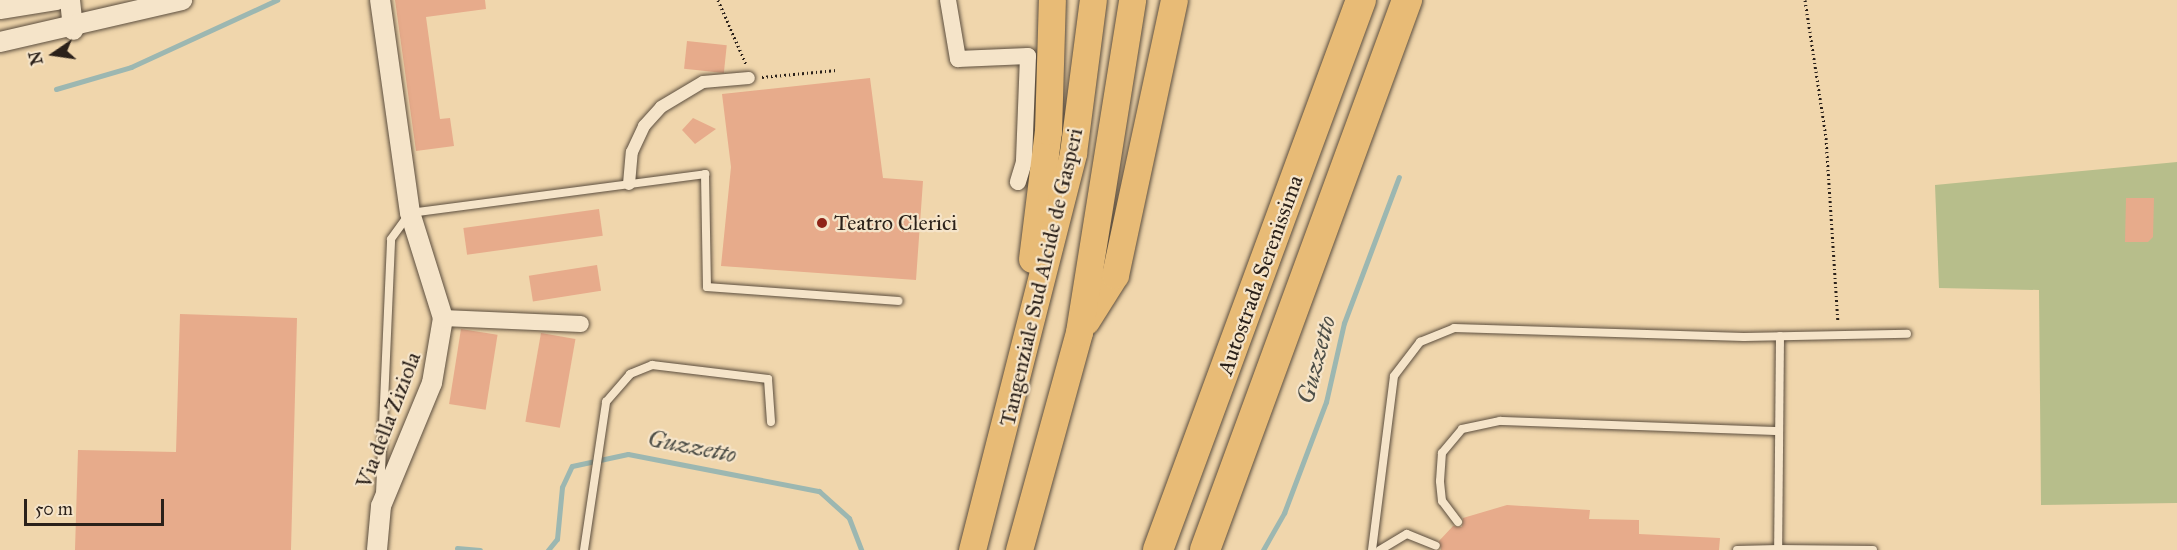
<!DOCTYPE html>
<html>
<head>
<meta charset="utf-8">
<style>
  body { margin:0 }
  #map { position:relative; width:2177px; height:550px; overflow:hidden; background:#f0d6ac; font-family:"IM FELL Great Primer",serif }
  div>[style] { position:absolute }
  .green>* { inset:0; background:#b7be8b }
  .stream>* { height:5px; margin:-2.5px; padding:0 2.5px; transform-origin:2.5px; border-radius:2.5px; background:#9cb7b1 }
  .building>* { inset:0; background:#e7ab8b; transform-origin:0 0 }
  .path>* { height:3px; margin-top:-1.5px; transform-origin:0; background:repeating-linear-gradient(90deg,#2b211a 0 1.5px,transparent 0 4.5px) }
  .roads { filter:drop-shadow(0 0 2px #5c4e3e) drop-shadow(0 0 2px #5c4e3e) }
  .service>* { height:8px; margin:-4px; padding:0 4px; transform-origin:4px; border-radius:4px; background:#f5e4c9 }
  .pedestrian>* { height:12px; margin:-6px; padding:0 6px; transform-origin:6px; border-radius:6px; background:#f5e4c9 }
  .minor>* { height:16px; margin:-8px; padding:0 8px; transform-origin:8px; border-radius:8px; background:#f5e4c9 }
  .tertiary>* { height:20px; margin:-10px; padding:0 10px; transform-origin:10px; border-radius:10px; background:#f5e4c9 }
  .trunk>* { height:27px; margin:-13.5px; padding:0 13.5px; transform-origin:13.5px; border-radius:13.5px; background:#e8bb76 }
  .motorway>* { height:30px; margin:-15px; padding:0 15px; transform-origin:15px; border-radius:15px; background:#e8bb76 }
  .dots>* { width:16px; height:16px; translate:-50% -50%; box-sizing:border-box; border:3px solid #f5e4c9; border-radius:50% }
  span { translate:-50% -50%; white-space:nowrap; text-align:center; line-height:1.15; -webkit-text-stroke:4.5px #f5e4c9; paint-order:stroke }
  .poi-label { font-size:22px; color:#2b211a }
  .left { translate:0 -50%; text-align:left }
  .street-label { font-size:22px; color:#2b211a }
  .water-label { font-size:24px; color:#4d4e47; font-style:italic }
  .north { position:absolute; left:24px; top:24px; width:60px; height:60px; -webkit-text-stroke:4px #f5e4c9; paint-order:stroke; rotate:257deg; font-size:16px; font-weight:700; line-height:24px; text-align:center; color:#2b211a }
  .north::after { content:''; display:block; margin:auto; width:21px; height:27px; background:#2b211a; clip-path:polygon(50% 0,100% 100%,50% 72%,0 100%) }
  .scale { position:absolute; left:24px; top:499px; width:140px; height:27px; box-sizing:border-box; border:3px solid #2b211a; border-top:0; padding-left:8px; font-size:18px; line-height:21px; white-space:nowrap; color:#2b211a; -webkit-text-stroke:4px #f5e4c9; paint-order:stroke }
</style>
</head>
<body>
<div id="map">
  <div class="green">
    <i style="clip-path:polygon(2177px 162px,2177px 503px,2041px 505px,2039px 290px,1939px 288px,1935px 185px)"></i>
  </div>
  <div class="stream">
    <i style="left:56px;top:89px;width:78px;rotate:-16.3deg"></i>
    <i style="left:131px;top:67px;width:161px;rotate:-24.7deg"></i>
    <i style="left:457px;top:548px;width:23px;rotate:5deg"></i>
    <i style="left:548px;top:550px;width:14px;rotate:-51deg"></i>
    <i style="left:557px;top:539px;width:52px;rotate:-84.5deg"></i>
    <i style="left:562px;top:487px;width:23px;rotate:-65deg"></i>
    <i style="left:572px;top:466px;width:57px;rotate:-12.1deg"></i>
    <i style="left:628px;top:454px;width:195px;rotate:11deg"></i>
    <i style="left:819px;top:491px;width:40px;rotate:42deg"></i>
    <i style="left:849px;top:518px;width:34px;rotate:69deg"></i>
    <i style="left:1263px;top:550px;width:43px;rotate:-60.4deg"></i>
    <i style="left:1284px;top:513px;width:119px;rotate:-69.3deg"></i>
    <i style="left:1326px;top:402px;width:81px;rotate:-77.2deg"></i>
    <i style="left:1344px;top:323px;width:156px;rotate:-69.4deg"></i>
  </div>
  <div class="building">
    <i style="clip-path:polygon(395px 0,485px 0,486px 9px,426px 17px,440px 119px,450px 118px,454px 146px,416px 151px)"></i>
    <i style="left:687px;top:41px;width:40px;height:28px;rotate:6deg"></i>
    <i style="clip-path:polygon(870px 78px,883px 178px,923px 181px,916px 280px,721px 266px,731px 167px,722px 94px)"></i>
    <i style="clip-path:polygon(693px 118px,716px 129px,695px 144px,682px 130px)"></i>
    <i style="clip-path:polygon(2126px 198px,2154px 198px,2153px 237px,2148px 242px,2125px 242px)"></i>
    <i style="left:599px;top:209px;width:27px;height:137px;rotate:82deg"></i>
    <i style="left:597px;top:265px;width:26px;height:69px;rotate:81deg"></i>
    <i style="clip-path:polygon(180px 314px,297px 318px,291px 550px,75px 550px,78px 450px,176px 452px)"></i>
    <i style="left:461px;top:329px;width:37px;height:76px;rotate:9deg"></i>
    <i style="left:541px;top:333px;width:35px;height:90px;rotate:10deg"></i>
    <i style="clip-path:polygon(1507px 505px,1590px 510px,1589px 519px,1639px 520px,1639px 534px,1720px 538px,1719px 550px,1441px 550px,1439px 541px,1453px 526px,1462px 527px,1463px 518px)"></i>
  </div>
  <div class="path">
    <i style="left:718px;top:0;width:70px;rotate:66.4deg"></i>
    <i style="left:1805px;top:0;width:140px;rotate:81.3deg"></i>
    <i style="left:1826px;top:138px;width:184px;rotate:86.3deg"></i>
    <i style="left:762px;top:77px;width:75px;rotate:-5.3deg"></i>
  </div>
  <div class="roads">
    <div class="service">
      <i style="left:1780px;top:336px;width:213px;rotate:90.5deg"></i>
      <i style="left:1778px;top:549px;width:95px;rotate:0.6deg"></i>
      <i style="left:380px;top:494px;width:255px;rotate:-87.5deg"></i>
      <i style="left:391px;top:239px;width:32px;rotate:-54deg"></i>
      <i style="left:410px;top:213px;width:298px;rotate:-7.5deg"></i>
      <i style="left:705px;top:174px;width:113px;rotate:89deg"></i>
      <i style="left:707px;top:287px;width:192px;rotate:4.2deg"></i>
      <i style="left:1458px;top:522px;width:26px;rotate:-127deg"></i>
      <i style="left:1442px;top:501px;width:20px;rotate:-96deg"></i>
      <i style="left:1440px;top:481px;width:28px;rotate:-86deg"></i>
      <i style="left:1442px;top:453px;width:31px;rotate:-50deg"></i>
      <i style="left:1462px;top:429px;width:39px;rotate:-12deg"></i>
      <i style="left:1500px;top:421px;width:278px;rotate:2.1deg"></i>
      <i style="left:584px;top:550px;width:150px;rotate:-81.5deg"></i>
      <i style="left:606px;top:402px;width:37px;rotate:-49deg"></i>
      <i style="left:630px;top:374px;width:24px;rotate:-22deg"></i>
      <i style="left:652px;top:365px;width:117px;rotate:6.9deg"></i>
      <i style="left:768px;top:379px;width:43px;rotate:86deg"></i>
      <i style="left:1372px;top:550px;width:175px;rotate:-82.8deg"></i>
      <i style="left:1394px;top:376px;width:43px;rotate:-52.6deg"></i>
      <i style="left:1420px;top:342px;width:37px;rotate:-22deg"></i>
      <i style="left:1454px;top:328px;width:290px;rotate:1.8deg"></i>
      <i style="left:1744px;top:337px;width:163px;rotate:-1.1deg"></i>
      <i style="left:1380px;top:550px;width:31px;rotate:-31deg"></i>
      <i style="left:1407px;top:534px;width:31px;rotate:22deg"></i>
      <i style="left:1737px;top:550px;width:41px;rotate:-1.4deg"></i>
    </div>
    <div class="pedestrian">
      <i style="left:629px;top:184px;width:32px;rotate:-85deg"></i>
      <i style="left:632px;top:152px;width:29px;rotate:-65deg"></i>
      <i style="left:644px;top:126px;width:25px;rotate:-48deg"></i>
      <i style="left:661px;top:107px;width:49px;rotate:-30.8deg"></i>
      <i style="left:703px;top:82px;width:46px;rotate:-5deg"></i>
    </div>
    <div class="minor">
      <i style="left:948px;top:0;width:60px;rotate:80.4deg"></i>
      <i style="left:958px;top:59px;width:70px;rotate:-2.5deg"></i>
      <i style="left:1028px;top:56px;width:106px;rotate:92.2deg"></i>
      <i style="left:1024px;top:162px;width:21px;rotate:107deg"></i>
      <i style="left:443px;top:318px;width:138px;rotate:2.5deg"></i>
    </div>
    <div class="tertiary">
      <i style="left:70px;top:0;width:30px;rotate:84deg"></i>
      <i style="left:0;top:9px;width:58px;rotate:-9deg"></i>
      <i style="left:0;top:42px;width:187px;rotate:-13deg"></i>
      <i style="left:377px;top:550px;width:44px;rotate:-84.8deg"></i>
      <i style="left:381px;top:506px;width:133px;rotate:-67.5deg"></i>
      <i style="left:432px;top:383px;width:66px;rotate:-80.4deg"></i>
      <i style="left:443px;top:318px;width:110px;rotate:-107.4deg"></i>
      <i style="left:410px;top:213px;width:215px;rotate:-98deg"></i>
    </div>
    <div class="trunk">
      <i style="left:1032px;top:259px;width:129px;rotate:-82.9deg"></i>
      <i style="left:1048px;top:131px;width:131px;rotate:-88.3deg"></i>
      <i style="left:1086px;top:321px;width:54px;rotate:-57.8deg"></i>
      <i style="left:1115px;top:275px;width:281px;rotate:-77.9deg"></i>
      <i style="left:972px;top:550px;width:410px;rotate:-75.7deg"></i>
      <i style="left:1073px;top:153px;width:154px;rotate:-82.6deg"></i>
      <i style="left:1019px;top:550px;width:226px;rotate:-74.6deg"></i>
      <i style="left:1079px;top:332px;width:336px;rotate:-80.9deg"></i>
    </div>
    <div class="motorway">
      <i style="left:1158px;top:550px;width:586px;rotate:-69.74deg"></i>
      <i style="left:1205px;top:550px;width:586px;rotate:-69.83deg"></i>
    </div>
  </div>
  <div class="dots">
    <i style="left:822px;top:223px;background:#8f2418"></i>
  </div>
  <div class="poi-label">
    <span class="left" style="left:834px;top:223px">Teatro Clerici</span>
  </div>
  <div class="street-label">
    <span style="left:1260px;top:275px;rotate:-70deg">Autostrada Serenissima</span>
    <span style="left:1041px;top:277px;rotate:-77deg">Tangenziale Sud Alcide de Gasperi</span>
    <span style="left:388px;top:420px;rotate:-69deg">Via della Ziziola</span>
  </div>
  <div class="water-label">
    <span style="left:1317px;top:360px;rotate:-75deg">Guzzetto</span>
    <span style="left:692px;top:447px;rotate:11deg">Guzzetto</span>
  </div>
  <div class="north">N</div>
  <div class="scale">50 m</div>
</div>
</body>
</html>
